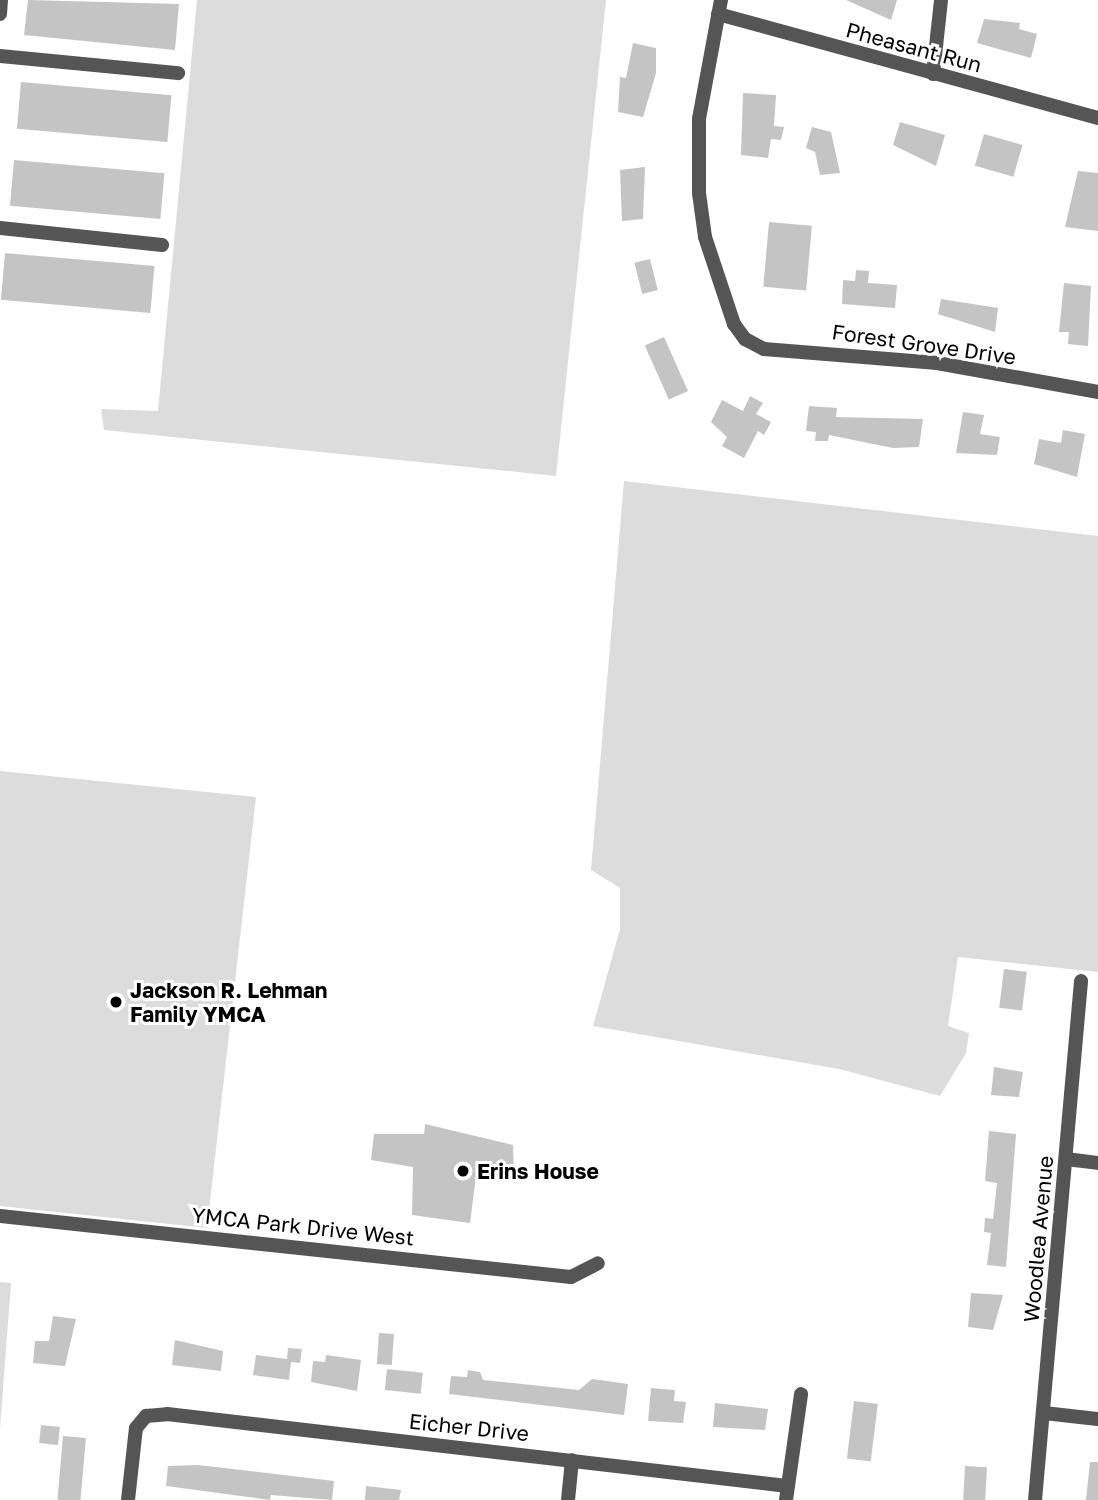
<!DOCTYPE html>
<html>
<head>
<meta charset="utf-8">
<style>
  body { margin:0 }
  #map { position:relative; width:1098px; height:1500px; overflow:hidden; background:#fff; font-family:"Golos Text",sans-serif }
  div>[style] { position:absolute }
  .green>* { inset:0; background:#dcdcdc }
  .building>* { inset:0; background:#c4c4c4; transform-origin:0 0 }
  .minor>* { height:14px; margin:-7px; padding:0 7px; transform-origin:7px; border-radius:7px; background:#555 }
  .dots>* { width:19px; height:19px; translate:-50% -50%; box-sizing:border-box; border:4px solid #fff; border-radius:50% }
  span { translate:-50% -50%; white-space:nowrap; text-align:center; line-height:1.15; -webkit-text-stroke:6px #fff; paint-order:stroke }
  .street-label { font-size:21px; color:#000 }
  .poi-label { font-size:21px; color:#000; font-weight:700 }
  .left { translate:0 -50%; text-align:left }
</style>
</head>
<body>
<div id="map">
  <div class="green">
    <i style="clip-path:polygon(197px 0,606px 0,556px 476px,104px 430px,101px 409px,158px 411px)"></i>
    <i style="clip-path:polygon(624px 481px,1098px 536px,1098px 972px,958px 957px,948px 1026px,969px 1033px,966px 1053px,940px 1096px,839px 1069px,593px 1026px,620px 929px,620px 888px,591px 870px)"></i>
    <i style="clip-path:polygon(0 771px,256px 797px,207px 1228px,0 1206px)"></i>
    <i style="clip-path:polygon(0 1282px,11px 1283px,0 1429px)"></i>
  </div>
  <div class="building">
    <i style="clip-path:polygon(28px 0,179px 4px,175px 50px,24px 35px)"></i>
    <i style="clip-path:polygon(846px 0,897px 0,891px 20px)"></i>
    <i style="clip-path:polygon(984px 19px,1020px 23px,1019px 29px,1037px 34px,1031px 58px,977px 43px)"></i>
    <i style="clip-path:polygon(633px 43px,656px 48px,656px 73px,643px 117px,618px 112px,620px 77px,626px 78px)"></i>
    <i style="left:21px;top:82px;width:151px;height:47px;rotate:5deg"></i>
    <i style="clip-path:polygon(743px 93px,776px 95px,774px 126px,784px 127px,781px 140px,771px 139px,768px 158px,741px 155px)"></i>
    <i style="clip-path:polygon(900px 122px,945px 135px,936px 166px,893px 145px)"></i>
    <i style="clip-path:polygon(812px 127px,831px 132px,840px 173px,820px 175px,815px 152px,806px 148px)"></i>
    <i style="left:984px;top:134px;width:40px;height:33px;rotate:16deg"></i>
    <i style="left:14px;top:160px;width:151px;height:46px;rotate:5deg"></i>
    <i style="clip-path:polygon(645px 167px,643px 219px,622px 221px,620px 170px)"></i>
    <i style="clip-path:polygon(1078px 171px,1098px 173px,1098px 231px,1065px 227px)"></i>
    <i style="left:769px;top:222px;width:43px;height:65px;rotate:5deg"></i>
    <i style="left:5px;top:253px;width:150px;height:47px;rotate:5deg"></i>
    <i style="left:650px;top:259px;width:32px;height:16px;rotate:76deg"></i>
    <i style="clip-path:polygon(856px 270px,869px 271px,868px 283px,897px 285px,895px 308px,842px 304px,843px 280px,855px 281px)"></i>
    <i style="clip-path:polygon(1064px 283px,1091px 286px,1088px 346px,1068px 344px,1069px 332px,1059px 332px)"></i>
    <i style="clip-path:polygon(941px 299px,998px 308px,995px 332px,938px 314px)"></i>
    <i style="left:664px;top:337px;width:59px;height:21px;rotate:66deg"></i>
    <i style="clip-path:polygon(750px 396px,763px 403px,756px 414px,771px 422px,764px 435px,758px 431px,744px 458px,722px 446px,727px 437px,711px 422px,722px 400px,743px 411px)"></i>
    <i style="clip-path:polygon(809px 406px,837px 408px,836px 417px,923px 419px,919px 447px,893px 448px,829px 435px,828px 441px,815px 441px,816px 432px,806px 431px)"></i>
    <i style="clip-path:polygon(963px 412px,984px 415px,980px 434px,1000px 437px,997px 455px,956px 453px)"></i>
    <i style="clip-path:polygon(1063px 430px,1085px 434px,1077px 477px,1034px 464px,1039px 439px,1061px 443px)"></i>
    <i style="left:1004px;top:969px;width:23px;height:39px;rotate:7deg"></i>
    <i style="clip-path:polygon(994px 1067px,1023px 1072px,1019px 1097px,991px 1095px)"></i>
    <i style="clip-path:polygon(425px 1124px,513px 1145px,514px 1175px,476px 1176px,470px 1223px,412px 1215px,413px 1167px,371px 1160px,374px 1134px,424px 1134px)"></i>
    <i style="clip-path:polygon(989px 1131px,1016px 1134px,1006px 1267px,987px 1265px,991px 1233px,984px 1232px,985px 1218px,993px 1219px,997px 1183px,985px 1181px)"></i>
    <i style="clip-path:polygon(971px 1293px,1003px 1295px,993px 1330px,968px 1327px)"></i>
    <i style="clip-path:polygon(53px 1316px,76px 1319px,65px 1366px,33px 1363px,35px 1341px,49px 1341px)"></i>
    <i style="left:379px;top:1333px;width:15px;height:31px;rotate:4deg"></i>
    <i style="clip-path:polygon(175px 1340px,223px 1351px,221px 1371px,172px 1365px)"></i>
    <i style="clip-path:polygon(288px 1348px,302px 1349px,300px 1363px,291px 1362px,289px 1380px,253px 1375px,256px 1355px,287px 1359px)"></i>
    <i style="clip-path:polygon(326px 1355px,361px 1360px,357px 1391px,311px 1382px,313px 1361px,325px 1362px)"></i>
    <i style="left:387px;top:1369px;width:36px;height:21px;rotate:6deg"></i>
    <i style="clip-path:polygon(468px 1370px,480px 1372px,483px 1380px,579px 1390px,592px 1379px,628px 1384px,624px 1415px,449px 1394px,451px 1376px,467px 1377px)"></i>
    <i style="clip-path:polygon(651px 1388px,675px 1390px,674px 1401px,686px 1402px,683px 1423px,648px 1421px)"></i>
    <i style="left:854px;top:1401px;width:24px;height:58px;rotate:7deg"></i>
    <i style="clip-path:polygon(715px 1403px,768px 1409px,765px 1430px,713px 1427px)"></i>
    <i style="left:41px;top:1425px;width:19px;height:18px;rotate:6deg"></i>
    <i style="left:63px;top:1436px;width:23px;height:64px;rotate:5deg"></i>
    <i style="clip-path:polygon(1090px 1462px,1098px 1462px,1098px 1500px,1086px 1500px)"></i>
    <i style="clip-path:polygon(198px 1465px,334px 1481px,332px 1500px,271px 1495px,270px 1500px,166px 1486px,168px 1466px)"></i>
    <i style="left:965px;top:1466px;width:22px;height:34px;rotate:3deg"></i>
    <i style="clip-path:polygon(366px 1486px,401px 1490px,399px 1500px,365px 1500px)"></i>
  </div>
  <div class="minor">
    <i style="left:721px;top:0;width:121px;rotate:100.5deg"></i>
    <i style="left:699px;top:119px;width:74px;rotate:90deg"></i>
    <i style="left:699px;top:193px;width:44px;rotate:82.2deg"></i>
    <i style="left:705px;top:237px;width:92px;rotate:71.6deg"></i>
    <i style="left:734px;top:324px;width:19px;rotate:54deg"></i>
    <i style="left:745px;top:339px;width:21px;rotate:28deg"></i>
    <i style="left:764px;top:349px;width:174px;rotate:4.6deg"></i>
    <i style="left:937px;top:363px;width:164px;rotate:10.2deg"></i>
    <i style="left:0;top:14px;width:14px;rotate:-86deg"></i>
    <i style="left:718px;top:14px;width:394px;rotate:15.3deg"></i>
    <i style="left:0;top:56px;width:179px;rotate:5.5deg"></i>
    <i style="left:933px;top:74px;width:74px;rotate:-83.8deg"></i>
    <i style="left:0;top:228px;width:163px;rotate:6deg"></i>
    <i style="left:1066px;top:1159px;width:32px;rotate:7deg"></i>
    <i style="left:0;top:1216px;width:574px;rotate:6.1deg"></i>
    <i style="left:571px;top:1277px;width:30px;rotate:-27deg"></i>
    <i style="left:1044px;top:1413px;width:54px;rotate:6.3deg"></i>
    <i style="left:128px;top:1500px;width:72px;rotate:-83.7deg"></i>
    <i style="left:136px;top:1428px;width:16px;rotate:-50deg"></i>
    <i style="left:146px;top:1416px;width:21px;rotate:-5deg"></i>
    <i style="left:167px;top:1414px;width:624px;rotate:6.62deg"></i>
    <i style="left:568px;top:1500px;width:40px;rotate:-84.3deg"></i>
    <i style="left:786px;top:1500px;width:107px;rotate:-81.9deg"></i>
    <i style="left:1035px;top:1500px;width:521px;rotate:-84.93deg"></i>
  </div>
  <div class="dots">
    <i style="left:116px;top:1002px;background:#000"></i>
    <i style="left:463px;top:1171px;background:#000"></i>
  </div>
  <div class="street-label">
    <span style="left:914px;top:47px;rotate:15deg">Pheasant Run</span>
    <span style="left:924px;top:344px;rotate:8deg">Forest Grove Drive</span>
    <span style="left:303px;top:1226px;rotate:6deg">YMCA Park Drive West</span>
    <span style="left:1038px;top:1239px;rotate:-85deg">Woodlea Avenue</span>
    <span style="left:469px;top:1427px;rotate:6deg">Eicher Drive</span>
  </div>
  <div class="poi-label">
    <span class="left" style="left:130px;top:1002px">Jackson R. Lehman<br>Family YMCA</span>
    <span class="left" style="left:477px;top:1171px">Erins House</span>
  </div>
</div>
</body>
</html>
